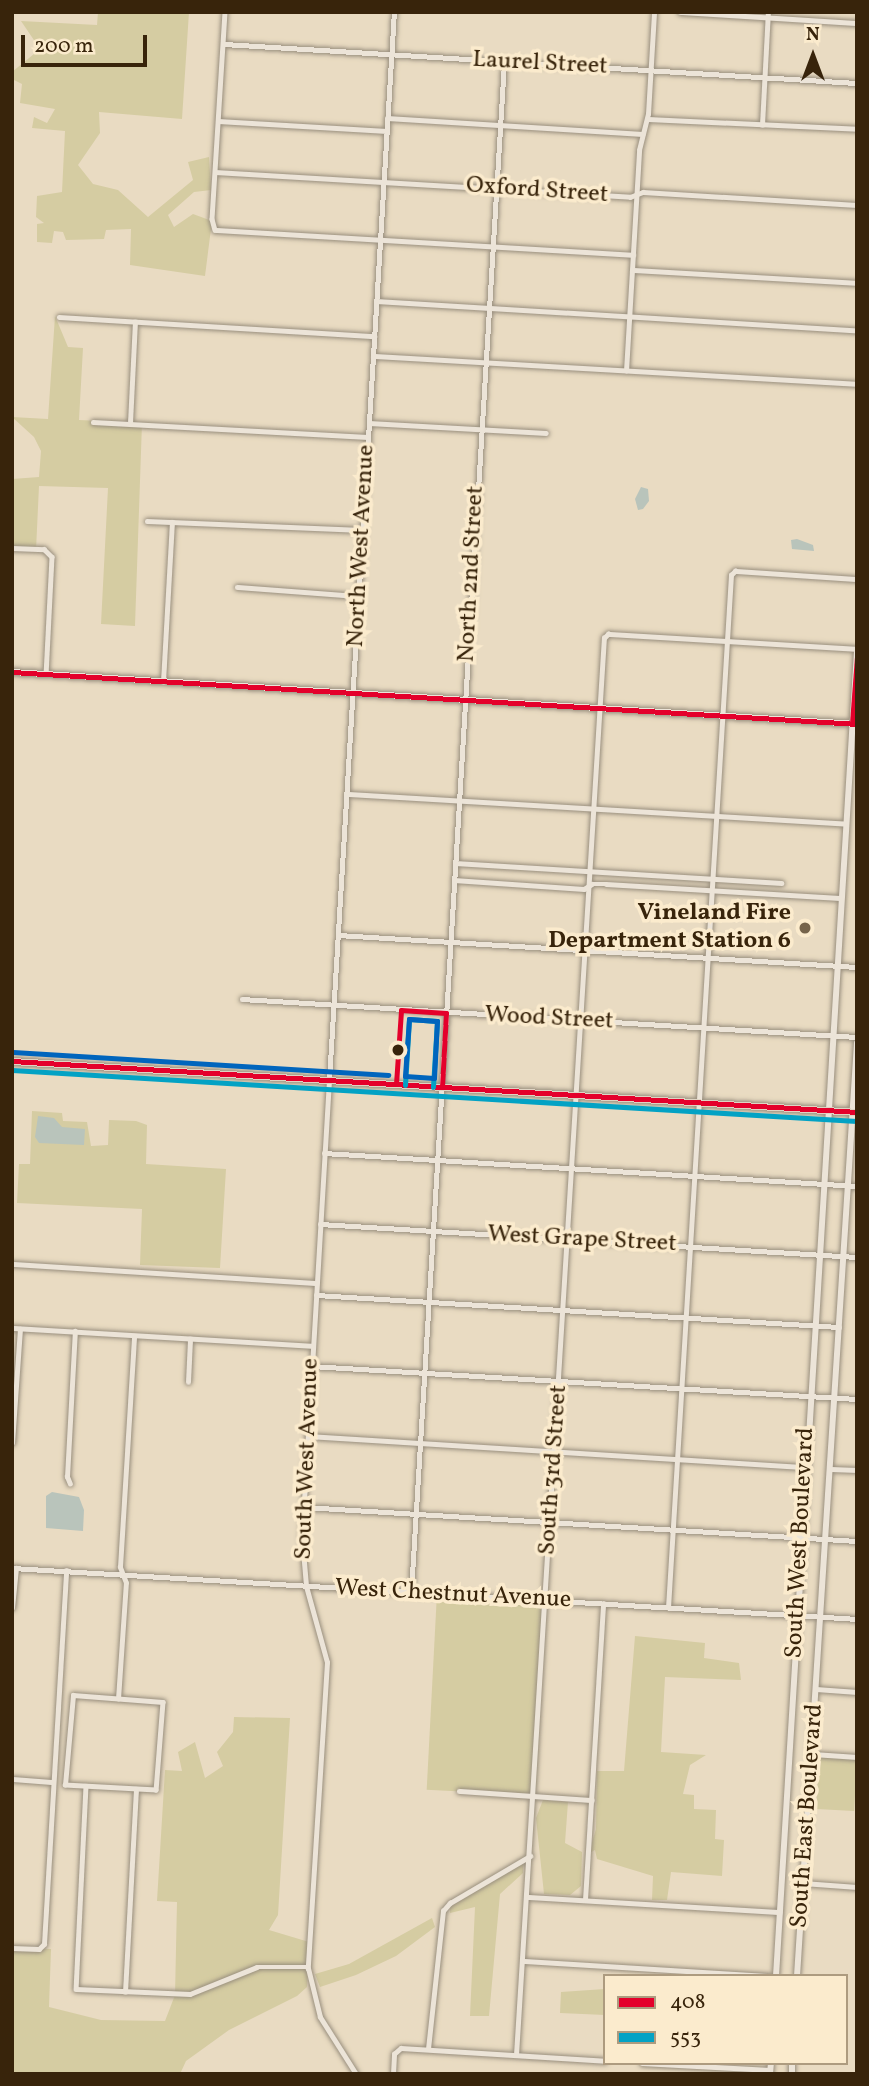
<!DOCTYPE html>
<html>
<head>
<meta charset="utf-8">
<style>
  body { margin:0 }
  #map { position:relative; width:869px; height:2086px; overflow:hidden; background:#e9dbc2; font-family:Vollkorn,serif }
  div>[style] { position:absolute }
  .green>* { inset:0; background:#d5cca2; transform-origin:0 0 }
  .water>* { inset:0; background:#b9c4bb }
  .roads { filter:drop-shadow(0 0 2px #998f7e) drop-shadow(0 0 2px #998f7e) }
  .minor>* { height:4.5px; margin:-2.25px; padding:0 2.25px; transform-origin:2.25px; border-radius:2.25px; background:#ece4d8 }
  .tertiary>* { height:5px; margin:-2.5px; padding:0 2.5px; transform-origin:2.5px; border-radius:2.5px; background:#ece4d8 }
  .secondary>* { height:6px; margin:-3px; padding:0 3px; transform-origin:3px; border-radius:3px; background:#ece4d8 }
  .primary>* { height:7px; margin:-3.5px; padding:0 3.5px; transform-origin:3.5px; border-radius:3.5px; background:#dfd4c3 }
  .bus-1>* { height:5px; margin:-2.5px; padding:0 2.5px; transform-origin:2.5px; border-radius:2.5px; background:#e4002b }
  .bus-2>* { height:5px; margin:-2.5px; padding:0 2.5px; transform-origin:2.5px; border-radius:2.5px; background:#03a2c4 }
  .bus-3>* { height:5px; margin:-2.5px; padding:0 2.5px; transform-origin:2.5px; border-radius:2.5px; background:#0065bd }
  .dots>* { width:19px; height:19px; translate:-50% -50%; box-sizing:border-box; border:4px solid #fbebcd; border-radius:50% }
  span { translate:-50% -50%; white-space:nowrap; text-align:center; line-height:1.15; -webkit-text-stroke:7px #fbebcd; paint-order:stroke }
  .street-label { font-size:24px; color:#38240b }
  .poi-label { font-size:24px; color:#38240b; font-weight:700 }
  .right { translate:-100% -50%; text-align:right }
  .frame { position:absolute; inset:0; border:14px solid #38240b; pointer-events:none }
  .legend { position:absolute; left:603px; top:1974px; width:245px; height:91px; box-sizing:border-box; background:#fbebcd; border:2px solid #ad9b7f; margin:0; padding:9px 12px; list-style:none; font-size:21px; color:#38240b }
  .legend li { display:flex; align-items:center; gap:14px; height:35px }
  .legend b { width:35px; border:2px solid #ad9b7f }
  .north { position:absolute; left:778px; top:21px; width:70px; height:70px; -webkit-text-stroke:5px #fbebcd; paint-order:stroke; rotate:0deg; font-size:19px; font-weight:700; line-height:28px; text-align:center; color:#38240b }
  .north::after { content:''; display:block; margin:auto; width:24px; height:32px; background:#38240b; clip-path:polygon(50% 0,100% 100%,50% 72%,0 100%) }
  .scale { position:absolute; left:21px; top:35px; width:126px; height:32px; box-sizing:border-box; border:4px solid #38240b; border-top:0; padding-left:9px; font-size:21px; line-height:24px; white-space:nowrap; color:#38240b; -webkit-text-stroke:5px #fbebcd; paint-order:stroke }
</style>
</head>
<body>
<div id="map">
  <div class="green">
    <i style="clip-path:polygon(98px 12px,189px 12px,182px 119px,99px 112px,100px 133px,78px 165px,93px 184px,118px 190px,148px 217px,193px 180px,188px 162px,209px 157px,211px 190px,194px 192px,168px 215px,174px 227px,193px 214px,212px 221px,205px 276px,130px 265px,131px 229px,106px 230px,104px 239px,66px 240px,63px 232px,54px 231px,52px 243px,37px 242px,37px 224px,44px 223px,36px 217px,37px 196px,62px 192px,65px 131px,32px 128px,34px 117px,47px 123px,55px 109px,20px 103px,22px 84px,12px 79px,12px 72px,40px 49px,21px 21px,97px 25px)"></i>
    <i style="clip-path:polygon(55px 316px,68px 347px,83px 348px,79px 420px,142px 423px,135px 626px,101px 624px,108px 488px,39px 486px,36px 550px,12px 549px,12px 479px,39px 477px,41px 451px,34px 437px,12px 417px,48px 419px)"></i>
    <i style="clip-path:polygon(32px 1111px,62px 1113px,63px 1121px,87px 1122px,91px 1146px,108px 1145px,109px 1120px,136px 1121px,147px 1125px,146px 1164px,226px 1169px,220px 1268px,140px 1265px,142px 1209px,17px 1203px,19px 1164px,30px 1164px)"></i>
    <i style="left:437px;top:1593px;width:109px;height:197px;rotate:3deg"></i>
    <i style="clip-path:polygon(635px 1636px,705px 1643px,704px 1658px,739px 1663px,741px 1680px,665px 1677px,661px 1752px,706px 1755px,690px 1765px,683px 1794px,694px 1795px,694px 1809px,716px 1810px,715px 1839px,724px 1840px,722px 1876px,671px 1872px,667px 1900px,652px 1900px,653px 1876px,597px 1859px,595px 1850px,589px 1853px,596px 1829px,597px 1771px,624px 1771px)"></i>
    <i style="clip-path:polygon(234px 1717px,290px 1718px,278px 1915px,269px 1930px,309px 1942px,307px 1987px,297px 1996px,229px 2030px,186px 2061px,180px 2074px,12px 2074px,12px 1948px,51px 1949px,49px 2007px,101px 2020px,165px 2021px,175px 1995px,177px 1902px,157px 1901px,165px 1770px,182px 1771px,178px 1752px,195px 1742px,205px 1778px,223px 1766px,217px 1752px,233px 1732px)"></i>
    <i style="left:819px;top:1757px;width:38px;height:52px;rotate:3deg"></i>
    <i style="clip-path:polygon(543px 1800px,568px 1802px,565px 1843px,582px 1852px,581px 1886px,570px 1895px,544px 1894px,536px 1818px)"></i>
    <i style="clip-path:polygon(523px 1862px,523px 1873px,500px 1894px,489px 2016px,470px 2016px,475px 1907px,450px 1913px,450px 1907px)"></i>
    <i style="clip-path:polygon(432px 1918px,435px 1927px,396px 1956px,356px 1975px,320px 1987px,315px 1974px,349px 1964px)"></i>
    <i style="clip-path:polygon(605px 1989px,605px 2015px,560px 2013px,561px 1992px)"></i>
  </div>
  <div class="water">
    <i style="clip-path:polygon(641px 487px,648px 489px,649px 501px,643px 509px,638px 510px,635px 499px)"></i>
    <i style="clip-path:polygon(797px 539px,813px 545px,814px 551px,792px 549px,791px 540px)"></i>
    <i style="clip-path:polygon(38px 1116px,54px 1118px,62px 1127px,85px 1129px,84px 1145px,39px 1143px,35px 1137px)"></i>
    <i style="clip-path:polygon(52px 1492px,79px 1497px,84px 1510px,83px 1531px,46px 1528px,46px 1496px)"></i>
  </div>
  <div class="roads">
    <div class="minor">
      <i style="left:225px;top:12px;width:207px;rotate:93.6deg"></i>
      <i style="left:212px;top:219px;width:11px;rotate:75deg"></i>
      <i style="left:215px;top:230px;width:419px;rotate:3.4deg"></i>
      <i style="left:680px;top:12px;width:177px;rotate:3.6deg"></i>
      <i style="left:224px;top:44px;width:634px;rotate:3.53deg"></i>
      <i style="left:387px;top:118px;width:256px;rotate:3.6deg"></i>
      <i style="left:648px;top:119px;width:209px;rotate:2.7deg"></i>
      <i style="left:218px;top:121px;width:169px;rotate:3.4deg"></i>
      <i style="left:762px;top:125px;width:113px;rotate:-87deg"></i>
      <i style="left:215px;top:172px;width:416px;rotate:3.4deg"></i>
      <i style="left:630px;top:197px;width:14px;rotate:-21deg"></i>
      <i style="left:643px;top:192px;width:214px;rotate:3.5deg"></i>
      <i style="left:632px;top:270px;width:225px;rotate:3.3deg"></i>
      <i style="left:376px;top:301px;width:482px;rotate:3.5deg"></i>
      <i style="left:59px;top:317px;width:316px;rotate:3.5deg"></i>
      <i style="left:373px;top:356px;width:485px;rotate:3.3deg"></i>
      <i style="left:626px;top:371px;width:221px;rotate:-86.6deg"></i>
      <i style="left:639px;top:150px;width:37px;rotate:-76deg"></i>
      <i style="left:648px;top:114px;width:102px;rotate:-86.6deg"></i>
      <i style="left:93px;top:422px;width:275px;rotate:3.1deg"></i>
      <i style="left:130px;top:423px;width:101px;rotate:-87.2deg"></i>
      <i style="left:369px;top:423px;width:177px;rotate:3.2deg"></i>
      <i style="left:147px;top:521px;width:215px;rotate:2.4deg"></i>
      <i style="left:12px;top:548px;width:32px;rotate:2deg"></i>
      <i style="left:44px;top:549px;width:11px;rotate:45deg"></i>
      <i style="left:52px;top:557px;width:117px;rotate:92.9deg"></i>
      <i style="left:237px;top:587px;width:121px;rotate:4.3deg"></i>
      <i style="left:163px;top:682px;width:160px;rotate:-86.8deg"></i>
      <i style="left:347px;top:794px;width:499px;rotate:3.4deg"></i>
      <i style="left:455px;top:863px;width:327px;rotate:3.5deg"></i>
      <i style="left:454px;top:880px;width:130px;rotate:4deg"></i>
      <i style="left:584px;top:889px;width:9px;rotate:-32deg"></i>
      <i style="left:592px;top:884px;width:14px"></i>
      <i style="left:606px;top:884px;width:234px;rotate:3.4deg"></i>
      <i style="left:338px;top:935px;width:520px;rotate:3.53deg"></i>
      <i style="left:242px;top:999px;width:616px;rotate:3.54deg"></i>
      <i style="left:329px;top:1080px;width:1070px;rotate:-86.52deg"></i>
      <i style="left:324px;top:1153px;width:534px;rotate:3.54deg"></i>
      <i style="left:320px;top:1224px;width:538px;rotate:3.52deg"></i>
      <i style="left:12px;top:1264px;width:305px;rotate:3.6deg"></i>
      <i style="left:316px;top:1295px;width:524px;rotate:3.5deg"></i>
      <i style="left:12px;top:1328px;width:301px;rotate:3.4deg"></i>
      <i style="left:311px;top:1366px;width:547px;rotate:3.46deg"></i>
      <i style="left:188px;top:1382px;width:43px;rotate:-87.3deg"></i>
      <i style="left:308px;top:1436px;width:499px;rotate:3.6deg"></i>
      <i style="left:12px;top:1443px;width:114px;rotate:-86deg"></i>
      <i style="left:831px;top:1469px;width:26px;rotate:2deg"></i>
      <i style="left:70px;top:1484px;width:8px;rotate:-113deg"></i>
      <i style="left:67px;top:1477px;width:146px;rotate:-86.9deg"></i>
      <i style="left:304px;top:1507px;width:554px;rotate:3.52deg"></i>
      <i style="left:411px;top:1592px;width:1533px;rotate:-86.52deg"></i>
      <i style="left:12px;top:1608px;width:40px;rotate:-84.3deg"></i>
      <i style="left:668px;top:1608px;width:1035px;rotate:-86.51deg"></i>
      <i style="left:731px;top:575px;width:6px;rotate:-45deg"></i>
      <i style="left:735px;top:571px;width:122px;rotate:3.8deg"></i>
      <i style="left:816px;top:1689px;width:41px;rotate:4.2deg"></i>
      <i style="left:73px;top:1695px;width:90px;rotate:4.4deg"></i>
      <i style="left:163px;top:1702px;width:88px;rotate:94.5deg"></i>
      <i style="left:156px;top:1790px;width:91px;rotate:-176.9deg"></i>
      <i style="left:65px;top:1785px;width:90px;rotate:-84.9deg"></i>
      <i style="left:118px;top:1699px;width:116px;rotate:-86.1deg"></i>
      <i style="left:126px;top:1583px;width:17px;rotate:-111deg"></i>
      <i style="left:120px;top:1567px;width:231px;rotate:-86.5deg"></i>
      <i style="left:813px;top:1754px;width:44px;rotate:3.9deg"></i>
      <i style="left:12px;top:1779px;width:40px;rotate:4.3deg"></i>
      <i style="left:86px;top:1786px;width:203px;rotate:92.8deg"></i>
      <i style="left:76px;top:1989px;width:114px;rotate:2.5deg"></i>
      <i style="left:190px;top:1994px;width:72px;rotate:-21.9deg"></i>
      <i style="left:257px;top:1967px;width:51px"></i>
      <i style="left:459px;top:1791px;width:133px;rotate:3.9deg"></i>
      <i style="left:803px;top:1883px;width:54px;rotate:4.2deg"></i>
      <i style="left:527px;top:1897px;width:253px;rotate:3.4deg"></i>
      <i style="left:585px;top:1900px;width:297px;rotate:-86.5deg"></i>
      <i style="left:12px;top:1948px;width:27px;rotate:2deg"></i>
      <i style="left:39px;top:1949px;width:7px;rotate:-45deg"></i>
      <i style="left:44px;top:1944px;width:374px;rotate:-86.6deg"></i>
      <i style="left:523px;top:1961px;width:246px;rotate:3.5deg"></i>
      <i style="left:125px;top:1992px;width:203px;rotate:-86.9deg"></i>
      <i style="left:428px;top:2049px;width:139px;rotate:-83.8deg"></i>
      <i style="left:443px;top:1911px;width:11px;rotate:-49deg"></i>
      <i style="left:450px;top:1903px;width:93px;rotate:-30.4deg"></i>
      <i style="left:516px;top:2055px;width:1420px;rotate:-86.45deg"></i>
      <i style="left:604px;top:638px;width:6px;rotate:-45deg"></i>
      <i style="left:608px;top:634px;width:249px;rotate:3.4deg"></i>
      <i style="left:642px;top:2063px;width:128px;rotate:3.1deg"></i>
      <i style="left:393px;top:2074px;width:20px;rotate:-87deg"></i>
      <i style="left:394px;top:2054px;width:9px;rotate:-41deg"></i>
      <i style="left:401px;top:2048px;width:204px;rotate:3.6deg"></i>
    </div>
    <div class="tertiary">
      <i style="left:329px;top:1080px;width:460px;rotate:93.4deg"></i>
      <i style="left:302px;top:1539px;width:47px;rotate:85.1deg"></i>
      <i style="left:306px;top:1586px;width:79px;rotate:74.6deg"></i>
      <i style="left:327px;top:1662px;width:307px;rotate:93.6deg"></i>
      <i style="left:308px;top:1968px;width:50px;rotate:76.2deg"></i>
      <i style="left:320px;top:2017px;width:67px;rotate:57.7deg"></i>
      <i style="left:12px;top:1568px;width:847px;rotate:3.45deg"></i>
    </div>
    <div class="secondary">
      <i style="left:12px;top:672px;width:847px;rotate:3.52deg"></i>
      <i style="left:776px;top:1976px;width:1326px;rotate:-86.5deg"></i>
      <i style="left:797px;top:1976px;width:935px;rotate:-86.32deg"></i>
      <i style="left:770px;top:2074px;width:11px;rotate:-85deg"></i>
      <i style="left:792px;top:2074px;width:11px;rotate:-90deg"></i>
    </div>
    <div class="primary">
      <i style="left:12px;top:1061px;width:847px;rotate:3.45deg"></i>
    </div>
  </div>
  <div class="bus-1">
    <i style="left:12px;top:672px;width:847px;rotate:3.52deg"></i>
    <i style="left:852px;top:723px;width:67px;rotate:-85.7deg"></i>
    <i style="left:12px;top:1061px;width:847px;rotate:3.45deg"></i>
    <i style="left:396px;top:1084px;width:74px;rotate:-86.1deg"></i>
    <i style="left:401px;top:1010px;width:45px;rotate:3.8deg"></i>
    <i style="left:446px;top:1013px;width:74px;rotate:93.1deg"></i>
  </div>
  <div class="bus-2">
    <i style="left:12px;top:1070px;width:846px;rotate:3.46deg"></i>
    <i style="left:405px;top:1085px;width:66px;rotate:-86.5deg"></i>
    <i style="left:409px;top:1019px;width:28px;rotate:4deg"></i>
    <i style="left:437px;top:1021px;width:66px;rotate:93.5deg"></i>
  </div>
  <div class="bus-3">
    <i style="left:409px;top:1019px;width:28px;rotate:4deg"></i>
    <i style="left:437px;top:1021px;width:57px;rotate:93deg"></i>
    <i style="left:434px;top:1078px;width:29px;rotate:-176deg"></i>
    <i style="left:405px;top:1076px;width:57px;rotate:-86deg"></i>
    <i style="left:13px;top:1052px;width:376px;rotate:3.5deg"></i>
  </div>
  <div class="dots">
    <i style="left:805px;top:928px;background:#76644b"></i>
    <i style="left:398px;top:1050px;background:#38240b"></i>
  </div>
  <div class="street-label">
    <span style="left:540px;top:64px;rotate:3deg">Laurel Street</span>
    <span style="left:537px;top:191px;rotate:4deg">Oxford Street</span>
    <span style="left:362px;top:546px;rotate:-87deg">North West Avenue</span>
    <span style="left:472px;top:574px;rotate:-87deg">North 2nd Street</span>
    <span style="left:549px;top:1019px;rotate:3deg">Wood Street</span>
    <span style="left:582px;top:1240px;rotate:3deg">West Grape Street</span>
    <span style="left:308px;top:1459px;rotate:-88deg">South West Avenue</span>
    <span style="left:554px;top:1470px;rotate:-86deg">South 3rd Street</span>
    <span style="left:801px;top:1543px;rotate:-87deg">South West Boulevard</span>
    <span style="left:453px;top:1595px;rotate:3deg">West Chestnut Avenue</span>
    <span style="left:808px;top:1816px;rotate:-86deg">South East Boulevard</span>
  </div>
  <div class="poi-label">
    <span class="right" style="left:791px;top:928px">Vineland Fire<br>Department Station 6</span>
  </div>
  <div class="frame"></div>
  <ul class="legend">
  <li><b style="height:9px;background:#e4002b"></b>408</li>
  <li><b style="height:9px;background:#03a2c4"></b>553</li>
  </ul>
  <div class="north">N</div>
  <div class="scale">200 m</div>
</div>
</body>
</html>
